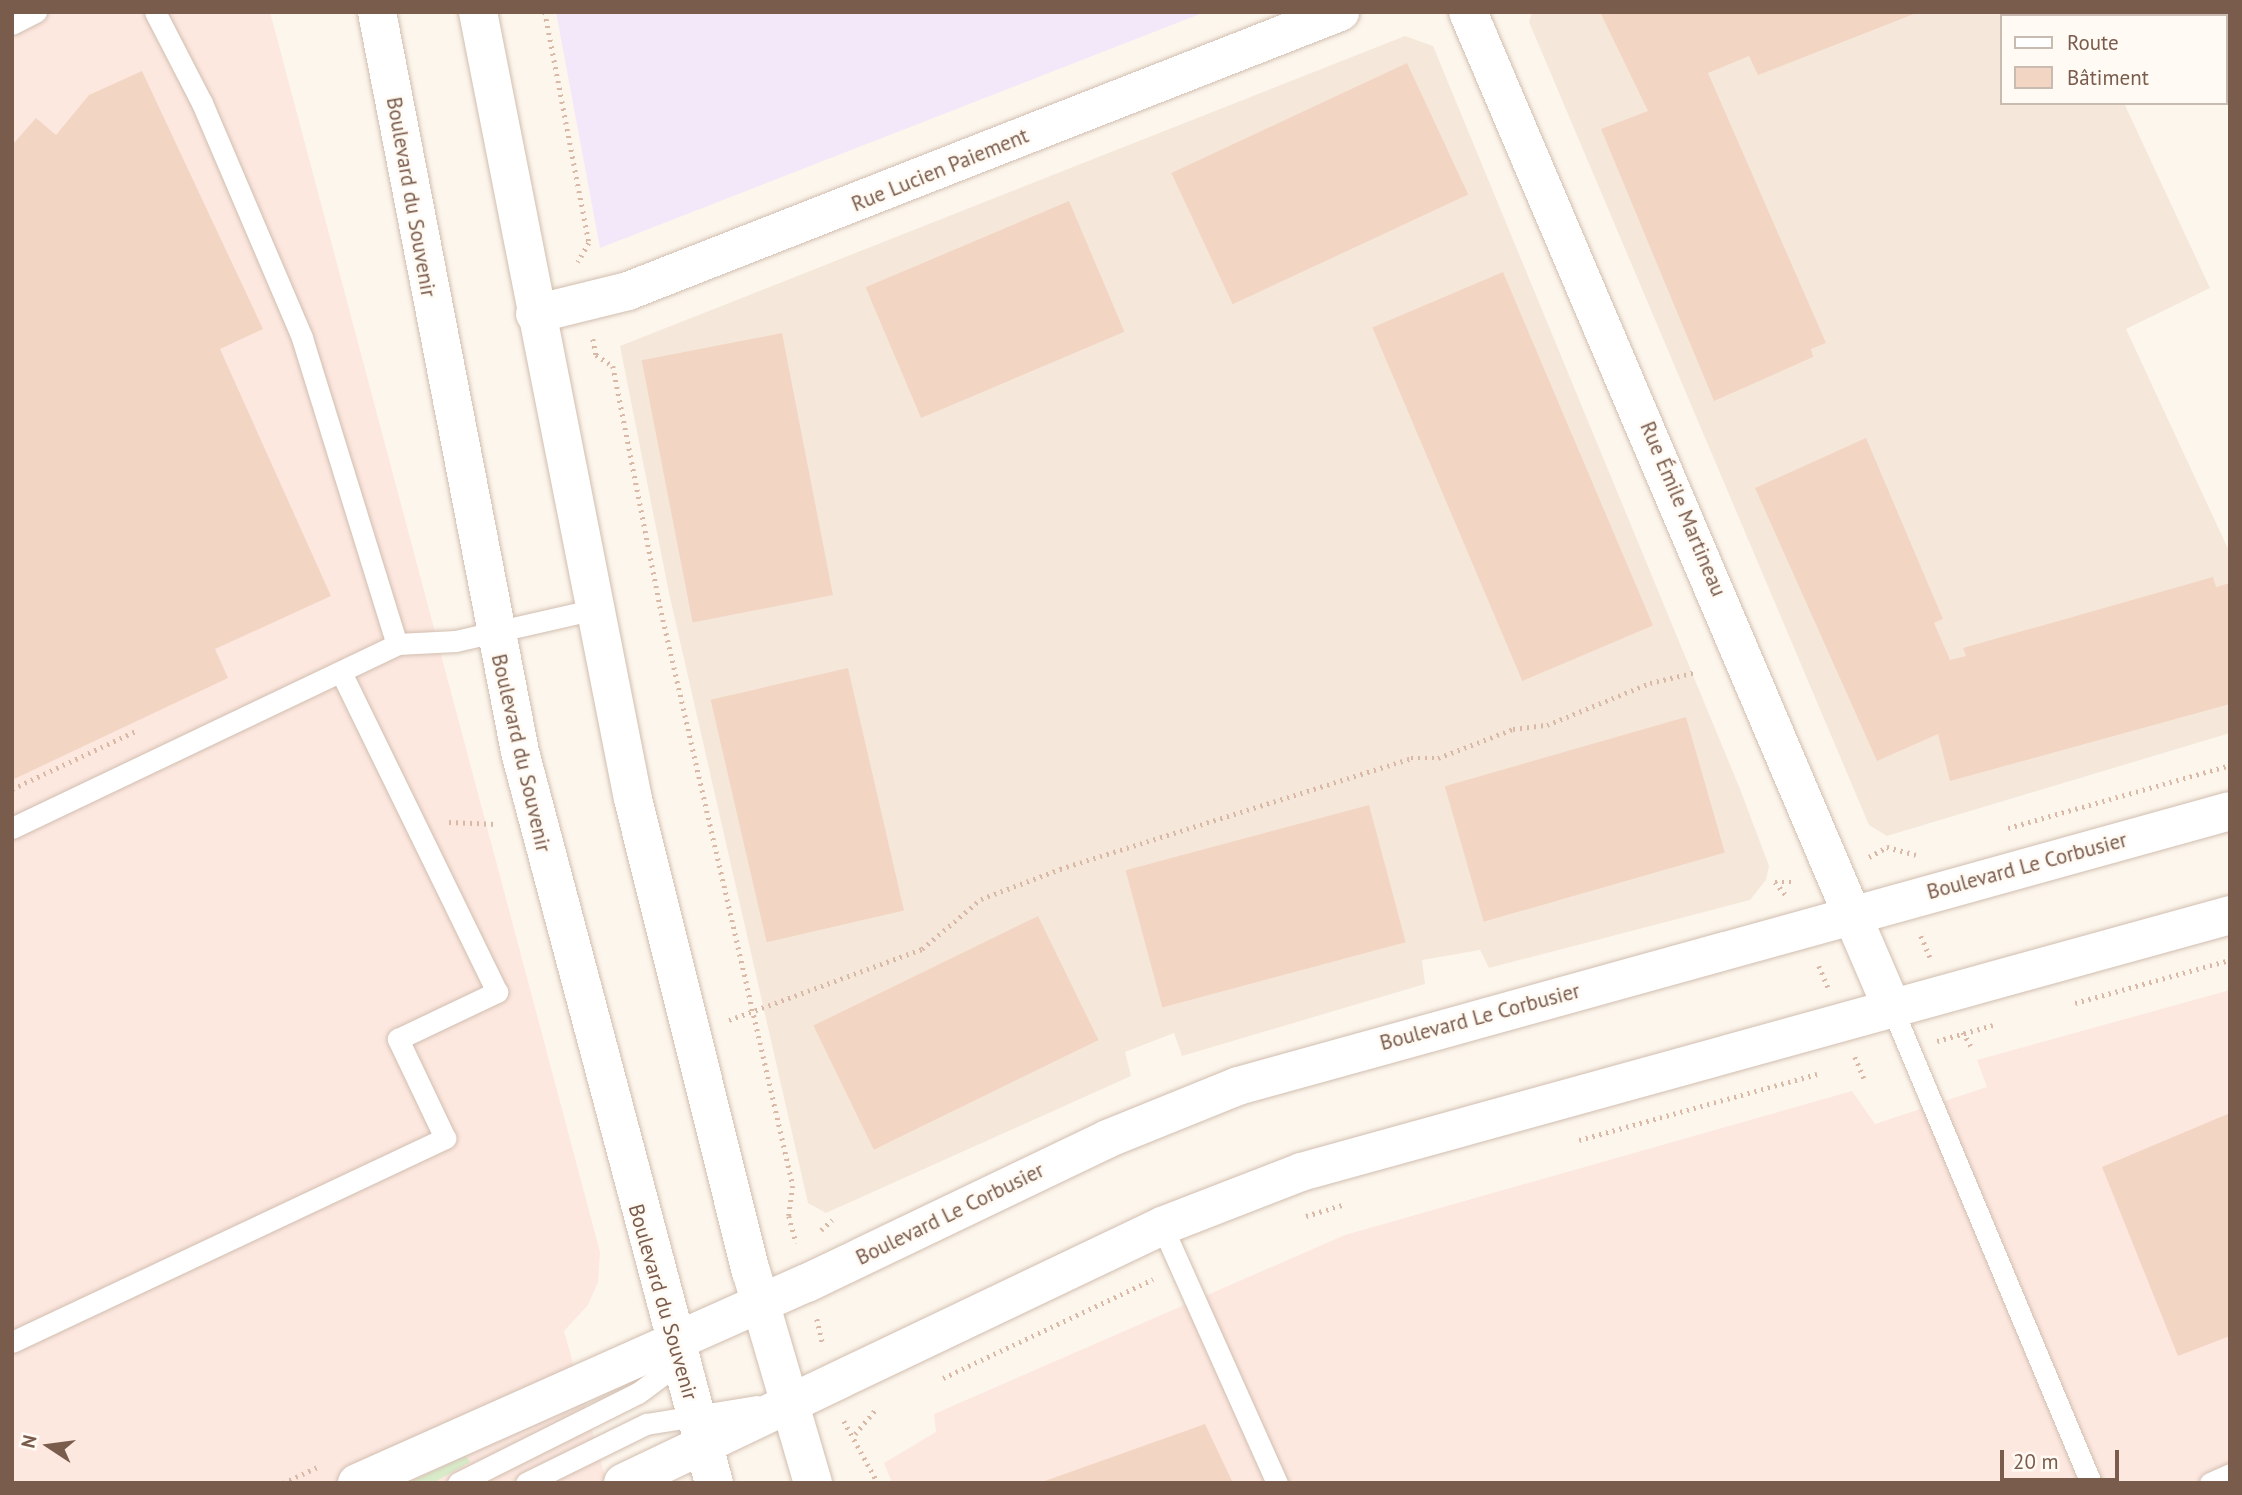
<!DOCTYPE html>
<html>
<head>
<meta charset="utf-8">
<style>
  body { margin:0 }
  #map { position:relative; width:2242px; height:1495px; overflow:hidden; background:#fdf6ec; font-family:"PT Sans",sans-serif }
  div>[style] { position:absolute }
  .residential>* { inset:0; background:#f5e8da }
  .commercial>* { inset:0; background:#fde8e0 }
  .education>* { inset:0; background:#f3e8fa }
  .green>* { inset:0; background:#d8ecc9 }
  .building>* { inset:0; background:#f3d5c3; transform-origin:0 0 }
  .path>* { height:4.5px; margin-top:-2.25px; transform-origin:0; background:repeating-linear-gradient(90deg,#d9b8a5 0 2px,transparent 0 7px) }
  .roads { filter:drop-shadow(0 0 2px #d1beb0) drop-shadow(0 0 2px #d1beb0) }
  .service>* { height:21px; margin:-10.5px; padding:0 10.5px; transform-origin:10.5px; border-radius:10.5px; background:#fff }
  .minor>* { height:38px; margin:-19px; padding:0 19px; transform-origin:19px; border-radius:19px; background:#fff }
  .tertiary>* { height:38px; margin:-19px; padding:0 19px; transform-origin:19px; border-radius:19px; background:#fff }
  span { translate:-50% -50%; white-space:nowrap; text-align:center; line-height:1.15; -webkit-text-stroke:5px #fffaf3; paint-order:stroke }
  .street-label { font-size:21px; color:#7a5c4d }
  .frame { position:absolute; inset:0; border:14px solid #7a5c4d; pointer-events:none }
  .legend { position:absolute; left:2000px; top:14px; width:228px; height:91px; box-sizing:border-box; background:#fffaf3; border:2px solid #cabbb1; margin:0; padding:9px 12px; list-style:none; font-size:21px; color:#7a5c4d }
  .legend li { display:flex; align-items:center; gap:14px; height:35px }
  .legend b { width:35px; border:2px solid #cabbb1 }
  .north { position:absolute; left:14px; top:1411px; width:70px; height:70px; -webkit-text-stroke:5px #fffaf3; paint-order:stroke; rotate:283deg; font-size:19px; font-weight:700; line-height:28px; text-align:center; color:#7a5c4d }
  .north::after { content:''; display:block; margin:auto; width:24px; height:32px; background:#7a5c4d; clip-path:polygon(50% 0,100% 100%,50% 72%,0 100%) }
  .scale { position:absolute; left:2000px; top:1450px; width:119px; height:32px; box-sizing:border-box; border:4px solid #7a5c4d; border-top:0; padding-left:9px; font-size:21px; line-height:24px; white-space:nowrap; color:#7a5c4d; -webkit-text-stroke:5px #fffaf3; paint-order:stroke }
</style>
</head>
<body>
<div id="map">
  <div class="residential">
    <i style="clip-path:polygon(1532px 12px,2082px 12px,2002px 16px,2002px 103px,2124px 103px,2210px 288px,2126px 329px,2230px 553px,2230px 733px,1887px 836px,1869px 825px,1529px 22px)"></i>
    <i style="clip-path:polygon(1405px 36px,1433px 46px,1740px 789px,1769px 866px,1766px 880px,1750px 900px,1489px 968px,1480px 950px,1422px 960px,1425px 984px,1182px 1056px,1174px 1033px,1125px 1052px,1131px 1076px,826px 1213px,808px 1203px,669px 593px,620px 346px)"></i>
  </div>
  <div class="commercial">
    <i style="clip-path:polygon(12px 12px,270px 12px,600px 1252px,598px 1282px,588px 1305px,564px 1331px,607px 1483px,12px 1483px)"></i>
    <i style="clip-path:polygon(2230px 990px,2230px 1483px,892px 1483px,884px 1463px,936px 1432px,934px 1414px,1345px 1235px,1852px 1091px,1875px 1124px,1987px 1087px,1977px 1060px)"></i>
  </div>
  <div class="education">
    <i style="clip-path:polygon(556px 12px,1205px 12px,600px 248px)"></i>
  </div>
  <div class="green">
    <i style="clip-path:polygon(466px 1456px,470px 1462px,433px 1483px,408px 1483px)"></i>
  </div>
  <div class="building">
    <i style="clip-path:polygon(1600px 12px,1919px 12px,1758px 75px,1749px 56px,1708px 73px,1826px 343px,1811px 349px,1813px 357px,1714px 401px,1601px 129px,1648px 111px)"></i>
    <i style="left:1407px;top:63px;width:145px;height:260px;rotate:65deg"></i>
    <i style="clip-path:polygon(142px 71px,263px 329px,220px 349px,331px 596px,215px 649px,228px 678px,12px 780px,12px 145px,36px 118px,56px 135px,89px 95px)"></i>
    <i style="left:1069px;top:201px;width:142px;height:221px;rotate:67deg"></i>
    <i style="left:1503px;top:272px;width:384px;height:142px;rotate:67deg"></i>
    <i style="left:782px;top:333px;width:267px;height:143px;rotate:79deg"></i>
    <i style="clip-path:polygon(1866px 438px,1943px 619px,1934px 623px,1950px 660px,1966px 656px,1963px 648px,2213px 577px,2216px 587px,2230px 583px,2230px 704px,1950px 781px,1938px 734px,1877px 761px,1755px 488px)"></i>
    <i style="left:848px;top:668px;width:249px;height:141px;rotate:77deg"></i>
    <i style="left:1686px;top:717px;width:141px;height:251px;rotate:74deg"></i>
    <i style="left:1369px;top:805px;width:142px;height:252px;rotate:75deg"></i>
    <i style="left:1038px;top:916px;width:138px;height:250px;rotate:64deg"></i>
    <i style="clip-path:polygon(2230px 1113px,2230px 1336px,2178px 1356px,2102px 1167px)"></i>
    <i style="clip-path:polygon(1205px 1424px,1233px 1483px,1042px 1483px,1042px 1482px)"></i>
  </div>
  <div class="path">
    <i style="left:545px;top:12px;width:235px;rotate:79.2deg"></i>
    <i style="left:589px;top:243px;width:22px;rotate:120deg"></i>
    <i style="left:593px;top:339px;width:16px;rotate:79deg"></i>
    <i style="left:596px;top:355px;width:20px;rotate:33deg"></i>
    <i style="left:613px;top:366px;width:245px;rotate:78.9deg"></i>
    <i style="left:660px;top:606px;width:595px;rotate:77.08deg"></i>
    <i style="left:793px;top:1186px;width:30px;rotate:98deg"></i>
    <i style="left:789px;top:1216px;width:28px;rotate:75deg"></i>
    <i style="left:12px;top:789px;width:139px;rotate:-25.1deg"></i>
    <i style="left:449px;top:822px;width:48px;rotate:2.4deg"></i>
    <i style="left:2008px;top:828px;width:231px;rotate:-15.8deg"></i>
    <i style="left:1887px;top:847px;width:30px;rotate:15deg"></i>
    <i style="left:1869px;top:857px;width:21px;rotate:-29deg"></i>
    <i style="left:1775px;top:882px;width:17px;rotate:50deg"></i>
    <i style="left:1775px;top:882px;width:19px"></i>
    <i style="left:1921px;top:936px;width:23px;rotate:67deg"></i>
    <i style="left:1819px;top:966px;width:23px;rotate:67deg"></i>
    <i style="left:2075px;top:1003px;width:161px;rotate:-15.5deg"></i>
    <i style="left:729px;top:1020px;width:206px;rotate:-20.2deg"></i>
    <i style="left:922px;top:949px;width:77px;rotate:-40.3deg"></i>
    <i style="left:981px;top:899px;width:85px;rotate:-20.8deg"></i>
    <i style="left:1060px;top:869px;width:368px;rotate:-17.5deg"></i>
    <i style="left:1411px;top:758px;width:27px"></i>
    <i style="left:1438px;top:758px;width:80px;rotate:-21.1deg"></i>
    <i style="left:1513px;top:729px;width:34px;rotate:-7deg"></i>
    <i style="left:1547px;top:725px;width:111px;rotate:-22.2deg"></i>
    <i style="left:1650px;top:683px;width:47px;rotate:-13.4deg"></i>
    <i style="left:1963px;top:1032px;width:20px;rotate:60deg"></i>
    <i style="left:1937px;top:1041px;width:58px;rotate:-15.9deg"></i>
    <i style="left:1855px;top:1057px;width:23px;rotate:67deg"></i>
    <i style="left:1579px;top:1140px;width:247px;rotate:-15.5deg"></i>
    <i style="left:1306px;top:1216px;width:38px;rotate:-17deg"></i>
    <i style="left:821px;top:1230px;width:15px;rotate:-42deg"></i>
    <i style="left:817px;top:1319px;width:27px;rotate:77deg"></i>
    <i style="left:943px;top:1378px;width:232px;rotate:-25.2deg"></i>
    <i style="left:844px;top:1421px;width:71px;rotate:61.3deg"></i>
    <i style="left:855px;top:1434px;width:33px;rotate:-50deg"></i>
    <i style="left:283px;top:1483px;width:41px;rotate:-24.7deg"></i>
  </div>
  <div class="roads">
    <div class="service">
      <i style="left:155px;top:12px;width:102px;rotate:62.7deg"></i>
      <i style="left:202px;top:103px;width:255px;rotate:66.9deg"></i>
      <i style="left:302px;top:338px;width:320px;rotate:72.8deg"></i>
      <i style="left:12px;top:24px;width:27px;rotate:-27deg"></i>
      <i style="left:12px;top:828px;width:427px;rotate:-25.5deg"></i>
      <i style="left:397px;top:644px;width:59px;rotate:-2.9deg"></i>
      <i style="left:456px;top:641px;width:139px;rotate:-12.9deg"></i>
      <i style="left:1892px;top:1008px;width:515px;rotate:67.27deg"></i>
      <i style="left:1162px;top:1226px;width:282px;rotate:65.9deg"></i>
      <i style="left:12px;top:1342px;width:479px;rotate:-25.2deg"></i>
      <i style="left:445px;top:1138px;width:110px;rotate:-115.4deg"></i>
      <i style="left:398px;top:1039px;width:110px;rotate:-25.4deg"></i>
      <i style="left:497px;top:992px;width:356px;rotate:-116deg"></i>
      <i style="left:458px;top:1483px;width:201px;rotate:-26.6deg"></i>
      <i style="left:638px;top:1393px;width:62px;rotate:-36.5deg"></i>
      <i style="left:526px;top:1483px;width:134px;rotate:-26.2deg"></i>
      <i style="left:646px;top:1424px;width:112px;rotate:-9.2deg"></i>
      <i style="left:2210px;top:1483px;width:22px;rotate:-24deg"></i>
    </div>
    <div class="minor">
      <i style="left:1468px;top:12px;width:981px;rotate:66.96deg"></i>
    </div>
    <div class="tertiary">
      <i style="left:377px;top:12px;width:754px;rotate:79.06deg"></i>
      <i style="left:520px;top:752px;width:756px;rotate:75.14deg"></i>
      <i style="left:478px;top:12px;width:802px;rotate:78.86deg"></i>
      <i style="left:633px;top:799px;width:487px;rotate:76deg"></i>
      <i style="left:751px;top:1271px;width:221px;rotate:73.7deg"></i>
      <i style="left:535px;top:314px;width:96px;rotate:-13.9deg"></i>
      <i style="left:628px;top:291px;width:765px;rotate:-21.4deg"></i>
      <i style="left:1852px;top:915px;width:101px;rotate:66.7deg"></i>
      <i style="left:357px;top:1483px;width:492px;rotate:-24deg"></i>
      <i style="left:807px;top:1283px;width:333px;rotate:-25.6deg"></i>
      <i style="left:1107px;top:1139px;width:141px;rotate:-22deg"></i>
      <i style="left:1238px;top:1086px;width:1029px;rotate:-15.49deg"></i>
      <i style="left:623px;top:1483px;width:597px;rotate:-25.49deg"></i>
      <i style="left:1162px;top:1226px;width:149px;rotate:-21.2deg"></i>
      <i style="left:1301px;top:1172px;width:964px;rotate:-15.46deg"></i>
    </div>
  </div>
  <div class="street-label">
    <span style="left:940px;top:170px;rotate:-22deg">Rue Lucien Paiement</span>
    <span style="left:411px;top:197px;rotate:80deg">Boulevard du Souvenir</span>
    <span style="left:1683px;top:509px;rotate:67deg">Rue Émile Martineau</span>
    <span style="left:521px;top:753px;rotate:77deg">Boulevard du Souvenir</span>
    <span style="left:2027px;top:866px;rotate:-15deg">Boulevard Le Corbusier</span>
    <span style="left:1480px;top:1017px;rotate:-15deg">Boulevard Le Corbusier</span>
    <span style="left:950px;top:1214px;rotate:-26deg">Boulevard Le Corbusier</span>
    <span style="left:663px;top:1302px;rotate:74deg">Boulevard du Souvenir</span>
  </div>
  <div class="frame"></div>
  <ul class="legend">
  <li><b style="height:9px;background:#fff"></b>Route</li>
  <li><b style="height:19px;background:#f3d5c3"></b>Bâtiment</li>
  </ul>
  <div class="north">N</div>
  <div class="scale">20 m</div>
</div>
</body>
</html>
